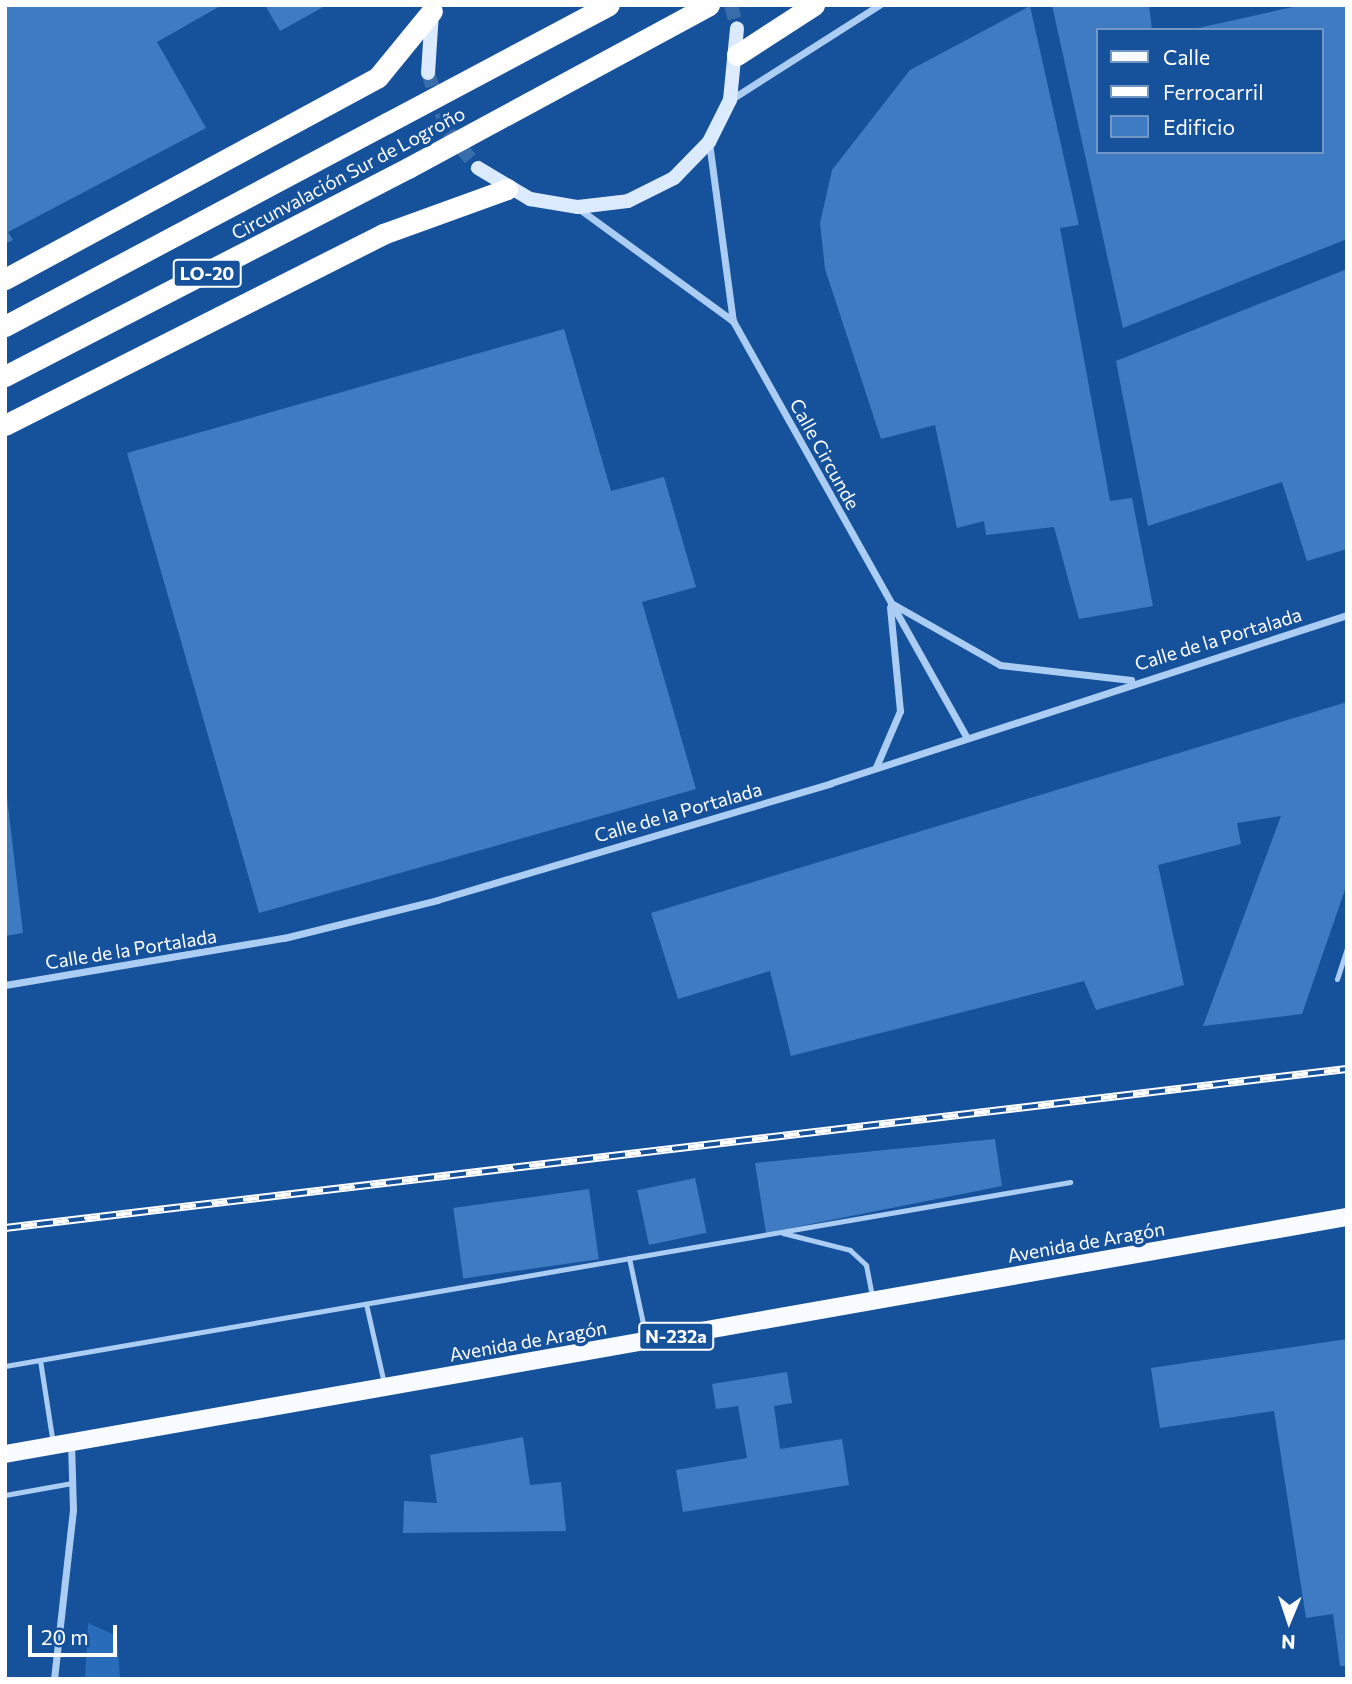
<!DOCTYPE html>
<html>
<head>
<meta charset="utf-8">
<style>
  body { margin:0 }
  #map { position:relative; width:1352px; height:1684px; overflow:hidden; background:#16529c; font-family:Commissioner,sans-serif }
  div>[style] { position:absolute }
  .green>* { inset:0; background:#296cb9 }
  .building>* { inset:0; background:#3f7bc2; transform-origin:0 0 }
  .secondary-tunnel>* { height:14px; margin-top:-7px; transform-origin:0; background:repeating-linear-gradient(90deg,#396cab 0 14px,transparent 0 21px) }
  .service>* { height:5px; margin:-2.5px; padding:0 2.5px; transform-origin:2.5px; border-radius:2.5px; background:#accdf3 }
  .minor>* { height:7px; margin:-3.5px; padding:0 3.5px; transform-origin:3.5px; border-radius:3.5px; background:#accdf3 }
  .secondary>* { height:14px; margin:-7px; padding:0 7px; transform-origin:7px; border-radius:7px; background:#dbeafc }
  .primary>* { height:18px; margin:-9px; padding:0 9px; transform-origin:9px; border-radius:9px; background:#f8fbff }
  .motorway>* { height:21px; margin:-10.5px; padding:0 10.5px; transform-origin:10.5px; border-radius:10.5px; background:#fff }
  .rail>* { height:8px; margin-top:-4px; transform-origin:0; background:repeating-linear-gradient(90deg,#16529c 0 16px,#fff 0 32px); box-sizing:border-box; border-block:2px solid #fff }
  .motorway-bridge>* { height:21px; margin:-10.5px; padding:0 10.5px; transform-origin:10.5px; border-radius:10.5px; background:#fff }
  span { translate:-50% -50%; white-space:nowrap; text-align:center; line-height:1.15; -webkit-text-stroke:7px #16529c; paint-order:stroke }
  .shield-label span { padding:2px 5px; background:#16529c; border:2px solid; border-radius:5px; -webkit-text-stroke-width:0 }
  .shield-label { font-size:18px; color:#fff; font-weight:700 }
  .street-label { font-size:19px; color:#fff }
  .frame { position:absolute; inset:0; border:7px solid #fff; pointer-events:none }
  .legend { position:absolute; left:1096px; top:28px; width:228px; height:126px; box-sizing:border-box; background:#16529c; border:2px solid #7397c4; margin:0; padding:9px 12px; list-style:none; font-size:21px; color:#fff }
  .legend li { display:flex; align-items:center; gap:14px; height:35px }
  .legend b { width:35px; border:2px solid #7397c4 }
  .north { position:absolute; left:1254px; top:1586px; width:70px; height:70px; -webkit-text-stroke:5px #16529c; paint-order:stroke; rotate:182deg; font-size:19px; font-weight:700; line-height:28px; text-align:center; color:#fff }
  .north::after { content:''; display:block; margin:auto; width:24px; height:32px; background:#fff; clip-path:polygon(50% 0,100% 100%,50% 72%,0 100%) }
  .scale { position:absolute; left:28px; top:1625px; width:89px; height:32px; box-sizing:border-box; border:4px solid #fff; border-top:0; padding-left:9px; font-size:21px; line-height:24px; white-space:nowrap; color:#fff; -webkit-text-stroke:5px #16529c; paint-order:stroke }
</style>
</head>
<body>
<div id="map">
  <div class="green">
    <i style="clip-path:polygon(88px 1623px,117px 1636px,120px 1679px,85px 1679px)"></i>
  </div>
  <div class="building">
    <i style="clip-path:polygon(5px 5px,222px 5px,157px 42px,206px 128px,8px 232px,13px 240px,5px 244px)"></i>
    <i style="clip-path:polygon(265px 5px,327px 5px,280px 31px)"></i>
    <i style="clip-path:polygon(1052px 5px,1149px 5px,1152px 30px,1098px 30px,1098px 152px,1322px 152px,1322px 30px,1198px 28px,1302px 5px,1347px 5px,1347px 239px,1123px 328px)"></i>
    <i style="clip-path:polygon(1030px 6px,1079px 225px,1060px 228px,1110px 501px,1132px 498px,1153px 606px,1079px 619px,1054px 527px,986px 535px,984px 521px,957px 528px,935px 425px,881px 439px,825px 269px,820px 223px,832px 170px,910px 70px)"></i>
    <i style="clip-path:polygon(1347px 269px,1347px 549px,1307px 561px,1282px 482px,1148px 526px,1116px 361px)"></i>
    <i style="clip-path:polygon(564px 329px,611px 491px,664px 477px,696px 587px,642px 602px,696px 789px,259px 913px,127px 453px)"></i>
    <i style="clip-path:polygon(1347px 702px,1347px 884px,1302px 1014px,1203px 1026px,1281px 816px,1237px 823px,1241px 844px,1158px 865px,1184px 985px,1096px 1010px,1084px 981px,791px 1056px,770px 971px,678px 999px,651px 913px)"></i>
    <i style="clip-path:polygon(5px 780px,23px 933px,5px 936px)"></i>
    <i style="clip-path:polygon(995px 1139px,1002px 1186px,766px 1233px,755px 1163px)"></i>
    <i style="left:695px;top:1178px;width:56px;height:59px;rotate:78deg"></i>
    <i style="left:589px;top:1189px;width:71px;height:137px;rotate:82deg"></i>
    <i style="clip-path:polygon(1347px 1339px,1347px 1666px,1340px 1666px,1333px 1614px,1306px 1618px,1274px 1411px,1160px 1428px,1151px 1368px)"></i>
    <i style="clip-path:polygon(787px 1372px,792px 1403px,774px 1406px,780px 1449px,842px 1439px,849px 1485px,683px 1512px,676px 1470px,747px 1458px,738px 1406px,716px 1409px,712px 1384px)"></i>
    <i style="clip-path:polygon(523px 1437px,530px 1485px,561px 1482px,566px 1531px,403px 1533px,404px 1501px,437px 1503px,430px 1455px)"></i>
  </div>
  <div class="secondary-tunnel">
    <i style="left:731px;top:5px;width:24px;rotate:75deg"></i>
    <i style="left:428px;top:73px;width:62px;rotate:71.3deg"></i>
    <i style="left:448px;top:132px;width:47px;rotate:50.2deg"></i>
  </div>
  <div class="service">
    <i style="left:1337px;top:979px;width:33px;rotate:-72deg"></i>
    <i style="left:783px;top:1233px;width:69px;rotate:14.2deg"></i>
    <i style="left:850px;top:1250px;width:22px;rotate:43deg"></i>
    <i style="left:866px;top:1265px;width:33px;rotate:79deg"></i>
    <i style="left:629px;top:1258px;width:81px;rotate:77.9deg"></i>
    <i style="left:366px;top:1304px;width:81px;rotate:77.2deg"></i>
    <i style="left:40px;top:1360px;width:85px;rotate:81.2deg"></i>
    <i style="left:5px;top:1366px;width:1081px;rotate:-9.8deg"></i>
    <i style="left:5px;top:1495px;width:68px;rotate:-10.2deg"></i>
  </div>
  <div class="minor">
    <i style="left:730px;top:100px;width:177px;rotate:-32.5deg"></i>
    <i style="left:709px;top:142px;width:181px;rotate:82.4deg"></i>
    <i style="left:733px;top:321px;width:475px;rotate:60.7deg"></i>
    <i style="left:578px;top:208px;width:192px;rotate:36.1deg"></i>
    <i style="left:891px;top:603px;width:125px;rotate:29.6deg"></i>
    <i style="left:1000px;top:665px;width:132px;rotate:6.5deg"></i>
    <i style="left:876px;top:767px;width:61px;rotate:-66.8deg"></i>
    <i style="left:900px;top:711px;width:104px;rotate:-95.5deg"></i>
    <i style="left:5px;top:985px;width:283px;rotate:-9.6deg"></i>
    <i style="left:284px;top:938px;width:158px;rotate:-13.9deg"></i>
    <i style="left:437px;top:900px;width:411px;rotate:-16.5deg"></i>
    <i style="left:831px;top:783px;width:543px;rotate:-18.03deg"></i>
    <i style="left:54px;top:1679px;width:170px;rotate:-83.6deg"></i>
    <i style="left:73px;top:1510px;width:66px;rotate:-91.7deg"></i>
  </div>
  <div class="secondary">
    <i style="left:428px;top:73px;width:60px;rotate:-86.2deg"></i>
    <i style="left:478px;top:168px;width:61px;rotate:30.8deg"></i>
    <i style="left:530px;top:199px;width:49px;rotate:9.5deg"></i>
    <i style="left:578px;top:207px;width:50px;rotate:-6.8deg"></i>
    <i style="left:628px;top:201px;width:51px;rotate:-26.6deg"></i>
    <i style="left:674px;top:178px;width:50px;rotate:-45.8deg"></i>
    <i style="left:709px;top:142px;width:47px;rotate:-63.4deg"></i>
    <i style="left:730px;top:100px;width:72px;rotate:-84.4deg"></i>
  </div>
  <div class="primary">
    <i style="left:5px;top:1454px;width:1363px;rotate:-10.02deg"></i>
  </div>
  <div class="motorway">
    <i style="left:737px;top:55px;width:92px;rotate:-33deg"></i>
    <i style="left:5px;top:279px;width:424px;rotate:-28.4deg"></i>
    <i style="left:378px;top:77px;width:85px;rotate:-50.7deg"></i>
    <i style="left:5px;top:326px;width:433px;rotate:-28deg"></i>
    <i style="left:5px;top:376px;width:454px;rotate:-27.3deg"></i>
    <i style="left:5px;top:425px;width:424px;rotate:-26.8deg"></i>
    <i style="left:383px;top:234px;width:132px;rotate:-19.9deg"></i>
  </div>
  <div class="rail">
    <i style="left:5px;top:1228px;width:1351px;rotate:-6.76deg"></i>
  </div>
  <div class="motorway-bridge">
    <i style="left:387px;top:123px;width:251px;rotate:-28deg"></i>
    <i style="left:408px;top:168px;width:342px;rotate:-28.4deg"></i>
  </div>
  <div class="shield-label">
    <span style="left:207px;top:273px">LO-20</span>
    <span style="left:676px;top:1336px">N-232a</span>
  </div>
  <div class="street-label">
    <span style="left:348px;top:173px;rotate:-28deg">Circunvalación Sur de Logroño</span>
    <span style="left:825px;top:454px;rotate:61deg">Calle Circunde</span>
    <span style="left:1218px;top:639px;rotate:-17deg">Calle de la Portalada</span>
    <span style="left:678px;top:812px;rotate:-16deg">Calle de la Portalada</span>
    <span style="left:131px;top:949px;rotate:-9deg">Calle de la Portalada</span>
    <span style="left:1086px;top:1242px;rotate:-10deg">Avenida de Aragón</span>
    <span style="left:528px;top:1341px;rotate:-10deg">Avenida de Aragón</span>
  </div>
  <div class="frame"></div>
  <ul class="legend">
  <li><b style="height:9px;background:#f8fbff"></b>Calle</li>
  <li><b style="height:9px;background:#fff"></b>Ferrocarril</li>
  <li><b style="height:19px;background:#3f7bc2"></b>Edificio</li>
  </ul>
  <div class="north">N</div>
  <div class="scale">20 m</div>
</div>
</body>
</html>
